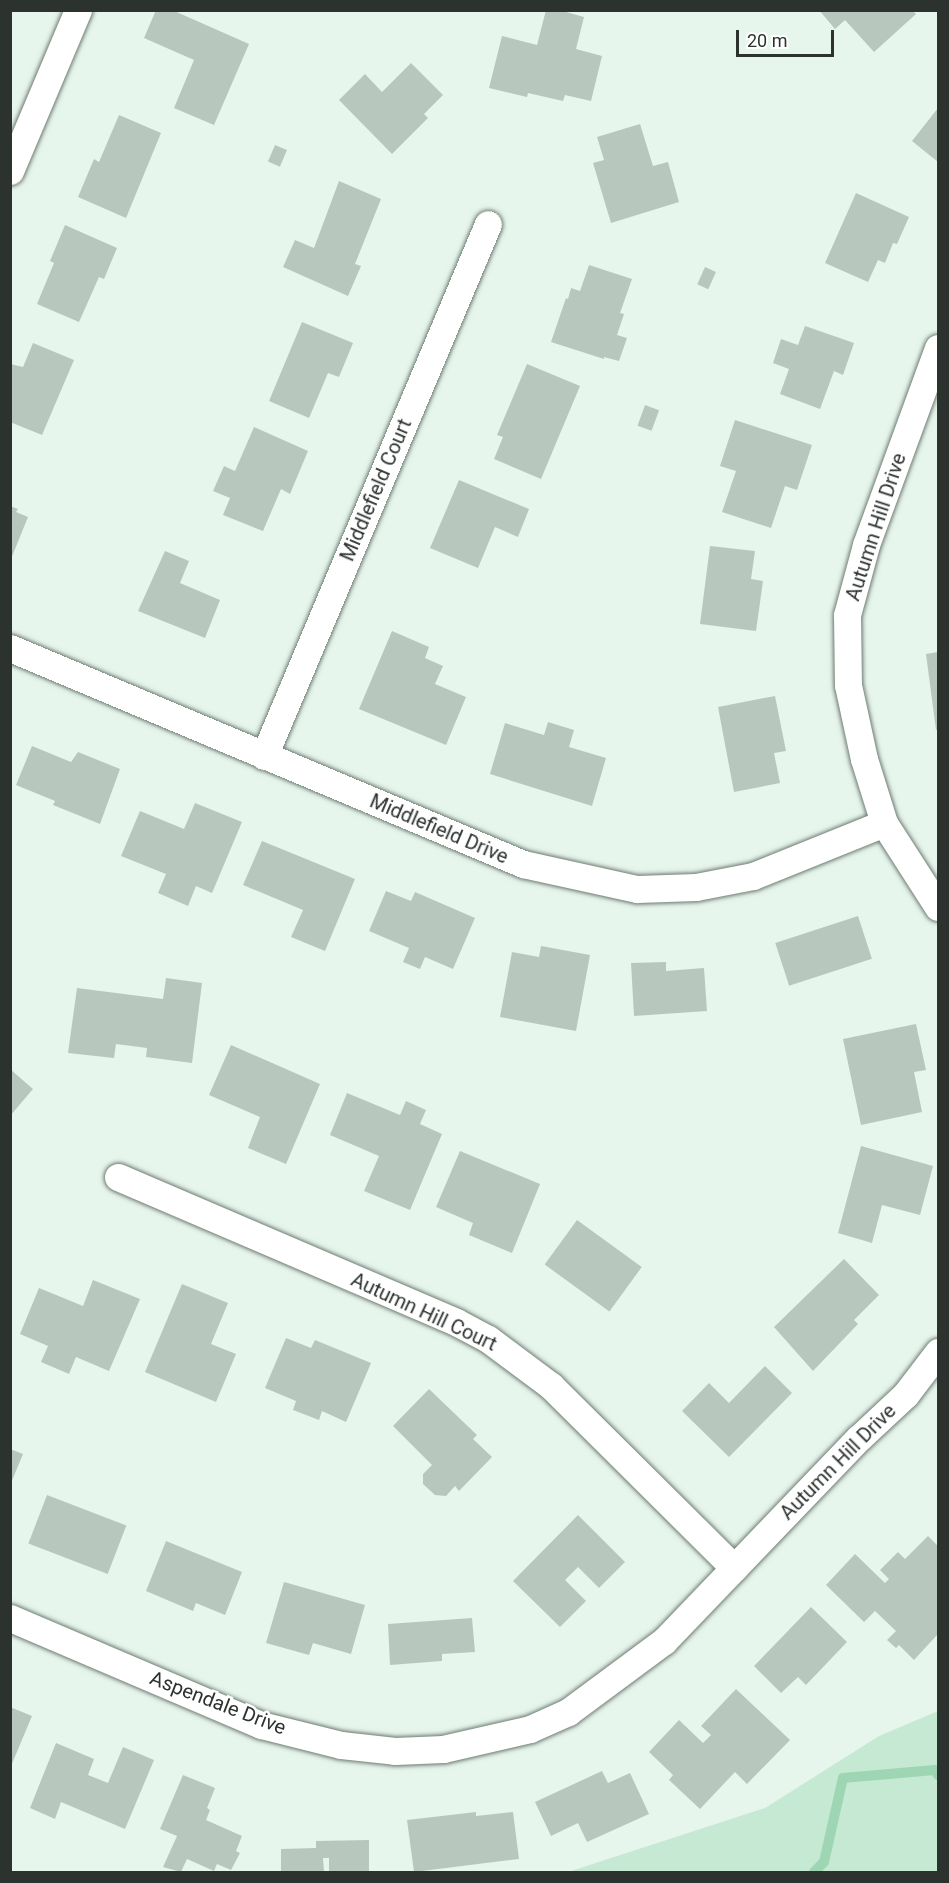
<!DOCTYPE html>
<html>
<head>
<meta charset="utf-8">
<style>
  body { margin:0 }
  #map { position:relative; width:949px; height:1883px; overflow:hidden; background:#e7f6ec; font-family:Roboto,sans-serif }
  div>[style] { position:absolute }
  .green>* { inset:0; background:#c6e9d3 }
  .stream>* { height:10px; margin:-5px; padding:0 5px; transform-origin:5px; border-radius:5px; background:#9ed5b3 }
  .building>* { inset:0; background:#b8c7bd; transform-origin:0 0 }
  .roads { filter:drop-shadow(0 0 2px #6e7c73) drop-shadow(0 0 2px #6e7c73) }
  .street>* { height:27px; margin:-13.5px; padding:0 13.5px; transform-origin:13.5px; border-radius:13.5px; background:#fff }
  span { translate:-50% -50%; white-space:nowrap; text-align:center; line-height:1.15; -webkit-text-stroke:5px #fff; paint-order:stroke }
  .street-label { font-size:20px; color:#2c322e }
  .frame { position:absolute; inset:0; border:12px solid #2c322e; pointer-events:none }
  .scale { position:absolute; left:736px; top:30px; width:98px; height:27px; box-sizing:border-box; border:3px solid #2c322e; border-top:0; padding-left:8px; font-size:18px; line-height:21px; white-space:nowrap; color:#2c322e; -webkit-text-stroke:4px #fff; paint-order:stroke }
</style>
</head>
<body>
<div id="map">
  <div class="green">
    <i style="clip-path:polygon(938px 1711px,938px 1872px,568px 1872px,765px 1808px,879px 1736px)"></i>
  </div>
  <div class="stream">
    <i style="left:814px;top:1872px;width:14px;rotate:-45deg"></i>
    <i style="left:824px;top:1862px;width:86px;rotate:-77.3deg"></i>
    <i style="left:843px;top:1778px;width:92px;rotate:-5deg"></i>
    <i style="left:935px;top:1770px;width:6px;rotate:59deg"></i>
  </div>
  <div class="building">
    <i style="clip-path:polygon(156px 10px,172px 10px,249px 44px,214px 125px,174px 108px,194px 60px,144px 38px)"></i>
    <i style="clip-path:polygon(546px 10px,559px 10px,584px 17px,576px 49px,602px 56px,591px 101px,565px 95px,563px 101px,528px 93px,527px 97px,489px 88px,502px 36px,537px 45px)"></i>
    <i style="clip-path:polygon(819px 10px,912px 10px,916px 14px,874px 52px,845px 20px,835px 29px)"></i>
    <i style="clip-path:polygon(411px 63px,443px 95px,424px 114px,428px 118px,392px 154px,339px 100px,365px 74px,382px 92px)"></i>
    <i style="clip-path:polygon(938px 108px,938px 162px,912px 141px)"></i>
    <i style="clip-path:polygon(119px 115px,161px 133px,126px 218px,78px 197px,94px 159px,99px 162px)"></i>
    <i style="clip-path:polygon(640px 124px,653px 166px,668px 162px,679px 202px,611px 223px,593px 163px,604px 160px,597px 137px)"></i>
    <i style="left:275px;top:145px;width:13px;height:18px;rotate:23deg"></i>
    <i style="clip-path:polygon(339px 181px,381px 199px,355px 264px,361px 266px,348px 296px,283px 267px,295px 240px,314px 248px)"></i>
    <i style="clip-path:polygon(856px 193px,909px 217px,897px 244px,893px 243px,885px 263px,878px 260px,868px 282px,825px 263px)"></i>
    <i style="clip-path:polygon(65px 225px,117px 248px,104px 279px,99px 277px,79px 322px,37px 304px,54px 263px,50px 261px)"></i>
    <i style="clip-path:polygon(589px 265px,632px 279px,620px 313px,624px 314px,617px 335px,627px 338px,619px 361px,604px 357px,604px 359px,551px 342px,566px 298px,568px 299px,571px 288px,580px 291px)"></i>
    <i style="left:705px;top:267px;width:12px;height:19px;rotate:24deg"></i>
    <i style="clip-path:polygon(302px 322px,353px 343px,339px 377px,328px 373px,309px 418px,269px 401px)"></i>
    <i style="clip-path:polygon(805px 326px,854px 343px,843px 375px,834px 371px,820px 409px,780px 394px,789px 369px,773px 363px,781px 339px,798px 345px)"></i>
    <i style="clip-path:polygon(33px 343px,74px 360px,42px 435px,10px 422px,10px 364px,23px 367px)"></i>
    <i style="clip-path:polygon(527px 364px,580px 386px,541px 479px,494px 459px,503px 437px,497px 435px)"></i>
    <i style="left:645px;top:405px;width:15px;height:22px;rotate:20deg"></i>
    <i style="clip-path:polygon(735px 420px,812px 445px,797px 490px,785px 486px,771px 528px,722px 512px,736px 471px,720px 466px)"></i>
    <i style="clip-path:polygon(254px 427px,308px 451px,290px 494px,281px 489px,263px 531px,223px 515px,230px 498px,213px 491px,224px 466px,235px 471px)"></i>
    <i style="clip-path:polygon(459px 480px,529px 509px,518px 537px,495px 527px,478px 568px,430px 548px)"></i>
    <i style="clip-path:polygon(10px 506px,18px 509px,16px 512px,28px 517px,11px 559px)"></i>
    <i style="clip-path:polygon(710px 546px,755px 551px,751px 579px,763px 581px,756px 631px,700px 624px)"></i>
    <i style="clip-path:polygon(165px 551px,189px 561px,180px 583px,220px 600px,205px 638px,138px 611px)"></i>
    <i style="clip-path:polygon(392px 631px,429px 647px,425px 658px,443px 666px,435px 684px,466px 697px,446px 745px,359px 709px)"></i>
    <i style="clip-path:polygon(938px 652px,938px 730px,936px 730px,926px 654px)"></i>
    <i style="clip-path:polygon(775px 696px,786px 751px,774px 753px,780px 783px,734px 792px,718px 707px)"></i>
    <i style="clip-path:polygon(548px 722px,574px 730px,569px 747px,606px 758px,592px 806px,490px 774px,505px 723px,544px 735px)"></i>
    <i style="clip-path:polygon(32px 746px,71px 762px,78px 752px,120px 769px,100px 824px,53px 805px,55px 801px,16px 785px)"></i>
    <i style="clip-path:polygon(195px 803px,242px 822px,212px 893px,196px 886px,188px 906px,158px 893px,166px 874px,121px 856px,140px 811px,184px 829px)"></i>
    <i style="clip-path:polygon(262px 841px,355px 879px,325px 951px,291px 937px,303px 910px,243px 885px)"></i>
    <i style="clip-path:polygon(386px 891px,411px 901px,415px 892px,475px 918px,453px 969px,425px 957px,420px 969px,403px 962px,409px 948px,369px 931px)"></i>
    <i style="left:858px;top:916px;width:45px;height:87px;rotate:72deg"></i>
    <i style="clip-path:polygon(541px 946px,590px 955px,576px 1031px,500px 1017px,512px 952px,539px 957px)"></i>
    <i style="clip-path:polygon(666px 962px,666px 971px,704px 968px,707px 1011px,634px 1016px,631px 963px)"></i>
    <i style="clip-path:polygon(166px 978px,202px 983px,192px 1063px,146px 1057px,147px 1048px,116px 1044px,114px 1058px,68px 1053px,77px 988px,163px 999px)"></i>
    <i style="clip-path:polygon(916px 1024px,926px 1070px,914px 1072px,922px 1112px,861px 1125px,843px 1039px)"></i>
    <i style="clip-path:polygon(231px 1045px,320px 1084px,286px 1164px,248px 1148px,260px 1117px,209px 1095px)"></i>
    <i style="clip-path:polygon(10px 1069px,33px 1089px,10px 1116px)"></i>
    <i style="clip-path:polygon(347px 1093px,400px 1115px,406px 1101px,426px 1110px,420px 1124px,442px 1134px,410px 1210px,364px 1191px,379px 1156px,330px 1135px)"></i>
    <i style="clip-path:polygon(861px 1146px,933px 1166px,920px 1215px,882px 1205px,872px 1243px,838px 1233px)"></i>
    <i style="clip-path:polygon(460px 1151px,540px 1184px,512px 1253px,469px 1235px,473px 1223px,436px 1207px)"></i>
    <i style="left:577px;top:1220px;width:80px;height:55px;rotate:36deg"></i>
    <i style="clip-path:polygon(844px 1259px,879px 1295px,854px 1320px,858px 1324px,813px 1371px,774px 1327px)"></i>
    <i style="clip-path:polygon(93px 1280px,140px 1299px,109px 1371px,76px 1357px,69px 1374px,41px 1362px,48px 1346px,20px 1334px,39px 1288px,83px 1306px)"></i>
    <i style="clip-path:polygon(182px 1284px,228px 1303px,211px 1344px,236px 1354px,216px 1402px,145px 1372px)"></i>
    <i style="clip-path:polygon(286px 1338px,311px 1348px,315px 1340px,371px 1363px,346px 1422px,322px 1411px,319px 1420px,293px 1410px,296px 1401px,265px 1388px)"></i>
    <i style="clip-path:polygon(765px 1366px,792px 1393px,729px 1457px,682px 1411px,709px 1383px,729px 1403px)"></i>
    <i style="clip-path:polygon(429px 1389px,477px 1435px,473px 1439px,492px 1457px,459px 1491px,455px 1486px,446px 1496px,435px 1495px,423px 1484px,423px 1474px,432px 1465px,393px 1426px)"></i>
    <i style="clip-path:polygon(10px 1449px,23px 1454px,11px 1483px,10px 1483px)"></i>
    <i style="left:47px;top:1495px;width:85px;height:52px;rotate:21deg"></i>
    <i style="clip-path:polygon(578px 1515px,625px 1562px,599px 1588px,578px 1567px,565px 1580px,586px 1601px,560px 1627px,513px 1581px)"></i>
    <i style="clip-path:polygon(928px 1536px,938px 1546px,938px 1634px,914px 1660px,899px 1645px,896px 1648px,887px 1640px,896px 1631px,875px 1611px,864px 1622px,826px 1585px,855px 1554px,885px 1583px,889px 1579px,880px 1570px,898px 1552px,905px 1559px)"></i>
    <i style="clip-path:polygon(166px 1541px,242px 1572px,225px 1615px,196px 1603px,193px 1611px,146px 1591px)"></i>
    <i style="clip-path:polygon(284px 1582px,365px 1605px,351px 1654px,313px 1643px,309px 1655px,266px 1643px)"></i>
    <i style="clip-path:polygon(811px 1607px,847px 1642px,806px 1685px,798px 1677px,781px 1693px,754px 1666px)"></i>
    <i style="clip-path:polygon(472px 1618px,475px 1652px,442px 1654px,442px 1661px,390px 1665px,388px 1624px)"></i>
    <i style="clip-path:polygon(736px 1689px,790px 1740px,747px 1784px,735px 1772px,700px 1809px,669px 1780px,673px 1775px,649px 1752px,679px 1720px,703px 1743px,711px 1735px,701px 1726px)"></i>
    <i style="clip-path:polygon(10px 1707px,32px 1716px,11px 1766px,10px 1766px)"></i>
    <i style="clip-path:polygon(56px 1743px,94px 1759px,88px 1775px,108px 1783px,123px 1747px,154px 1760px,125px 1829px,61px 1802px,55px 1819px,30px 1808px)"></i>
    <i style="clip-path:polygon(602px 1771px,608px 1783px,630px 1773px,649px 1814px,587px 1842px,578px 1823px,551px 1836px,535px 1802px)"></i>
    <i style="clip-path:polygon(183px 1775px,215px 1788px,207px 1808px,210px 1810px,206px 1820px,242px 1836px,236px 1851px,240px 1853px,231px 1870px,217px 1864px,214px 1871px,187px 1859px,181px 1872px,163px 1867px,177px 1836px,160px 1829px)"></i>
    <i style="clip-path:polygon(476px 1812px,476px 1816px,513px 1812px,519px 1859px,414px 1872px,407px 1820px)"></i>
    <i style="clip-path:polygon(369px 1840px,369px 1872px,329px 1872px,329px 1858px,323px 1858px,324px 1872px,281px 1872px,281px 1849px,316px 1848px,316px 1841px)"></i>
  </div>
  <div class="roads">
    <div class="street">
      <i style="left:10px;top:171px;width:175px;rotate:-67.1deg"></i>
      <i style="left:938px;top:348px;width:210px;rotate:110.1deg"></i>
      <i style="left:866px;top:545px;width:73px;rotate:105.2deg"></i>
      <i style="left:847px;top:615px;width:70px;rotate:89.2deg"></i>
      <i style="left:848px;top:685px;width:76px;rotate:77.8deg"></i>
      <i style="left:864px;top:759px;width:67px;rotate:72.6deg"></i>
      <i style="left:884px;top:823px;width:100px;rotate:57.3deg"></i>
      <i style="left:10px;top:648px;width:557px;rotate:22.83deg"></i>
      <i style="left:523px;top:864px;width:117px;rotate:12.4deg"></i>
      <i style="left:637px;top:889px;width:59px;rotate:-1.9deg"></i>
      <i style="left:696px;top:887px;width:58px;rotate:-10.9deg"></i>
      <i style="left:753px;top:876px;width:141px;rotate:-22deg"></i>
      <i style="left:264px;top:756px;width:577px;rotate:-67.17deg"></i>
      <i style="left:118px;top:1177px;width:368px;rotate:23.2deg"></i>
      <i style="left:456px;top:1322px;width:36px;rotate:28deg"></i>
      <i style="left:488px;top:1339px;width:79px;rotate:36.7deg"></i>
      <i style="left:551px;top:1386px;width:258px;rotate:44.8deg"></i>
      <i style="left:10px;top:1618px;width:273px;rotate:23.1deg"></i>
      <i style="left:261px;top:1725px;width:82px;rotate:14deg"></i>
      <i style="left:341px;top:1745px;width:54px;rotate:6.3deg"></i>
      <i style="left:395px;top:1751px;width:48px;rotate:-2.4deg"></i>
      <i style="left:443px;top:1749px;width:89px;rotate:-12.9deg"></i>
      <i style="left:530px;top:1729px;width:42px;rotate:-24.1deg"></i>
      <i style="left:568px;top:1712px;width:119px;rotate:-36.5deg"></i>
      <i style="left:664px;top:1641px;width:281px;rotate:-46.2deg"></i>
      <i style="left:859px;top:1438px;width:64px;rotate:-43.1deg"></i>
      <i style="left:906px;top:1394px;width:53px;rotate:-52.7deg"></i>
    </div>
  </div>
  <div class="street-label">
    <span style="left:376px;top:490px;rotate:-67deg">Middlefield Court</span>
    <span style="left:876px;top:527px;rotate:-72deg">Autumn Hill Drive</span>
    <span style="left:439px;top:829px;rotate:23deg">Middlefield Drive</span>
    <span style="left:424px;top:1312px;rotate:25deg">Autumn Hill Court</span>
    <span style="left:838px;top:1462px;rotate:-45deg">Autumn Hill Drive</span>
    <span style="left:218px;top:1703px;rotate:21deg">Aspendale Drive</span>
  </div>
  <div class="frame"></div>
  <div class="scale">20 m</div>
</div>
</body>
</html>
